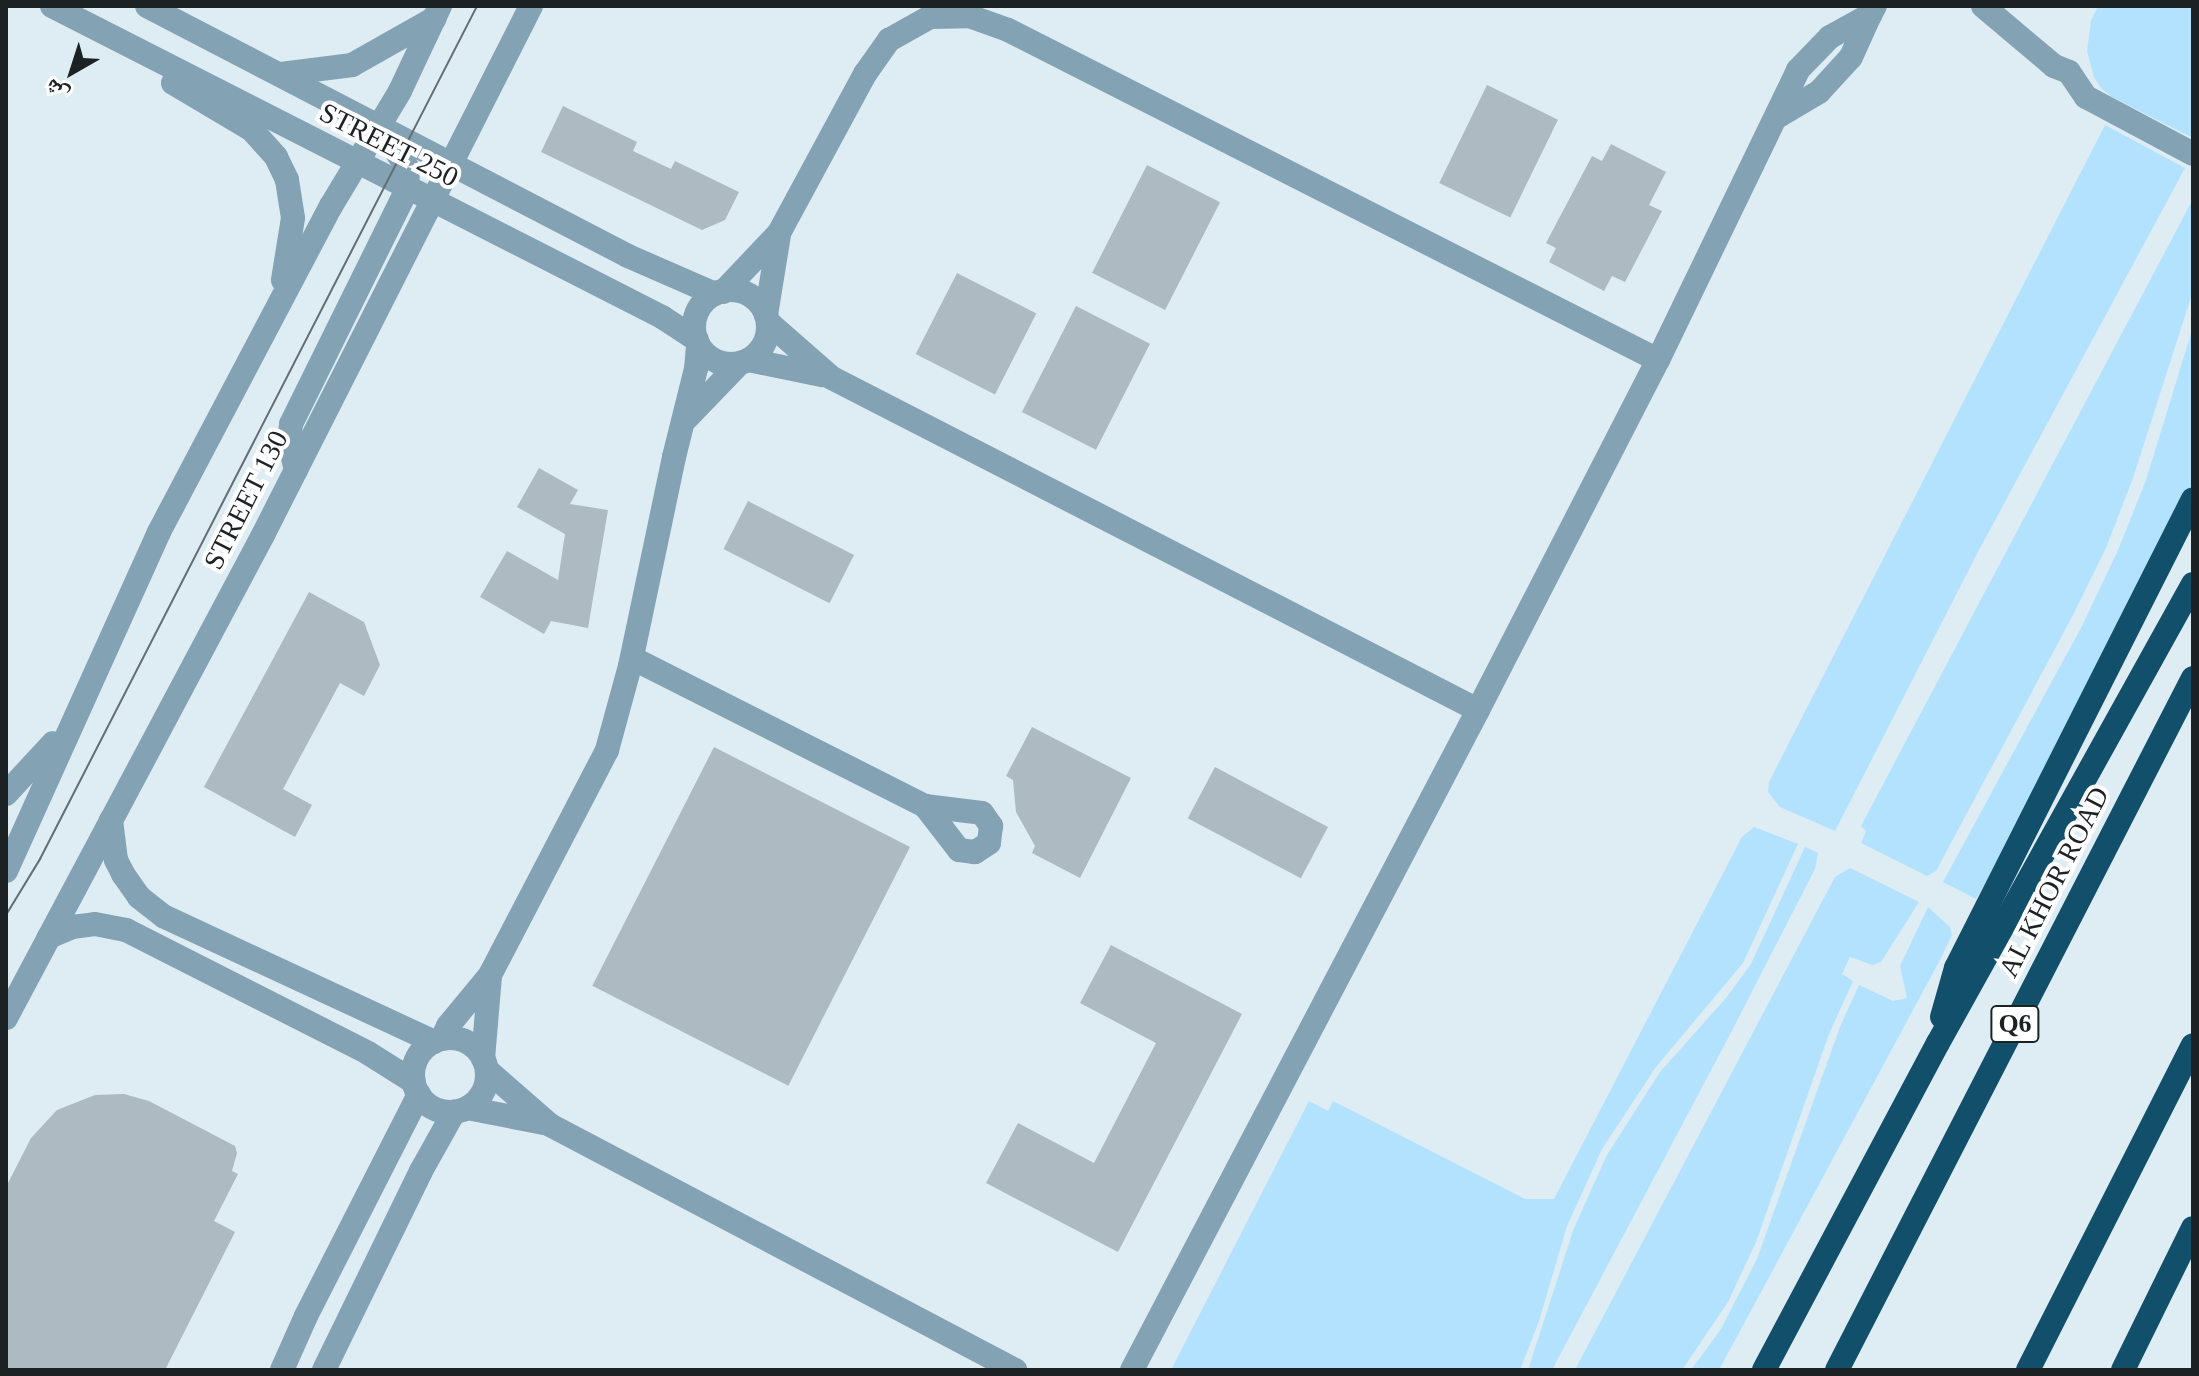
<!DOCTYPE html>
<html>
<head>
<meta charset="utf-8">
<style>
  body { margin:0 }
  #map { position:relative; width:2199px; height:1376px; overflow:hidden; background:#deecf4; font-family:"Times New Roman","Noto Naskh Arabic",serif }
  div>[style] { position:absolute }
  .green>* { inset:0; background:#b2e2fd }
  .building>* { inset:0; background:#adbac2; transform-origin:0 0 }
  .minor>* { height:24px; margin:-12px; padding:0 12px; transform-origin:12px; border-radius:12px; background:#83a2b4 }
  .minor>.ring { margin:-12px; padding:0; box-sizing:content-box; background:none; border:24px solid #83a2b4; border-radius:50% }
  .highway>* { height:24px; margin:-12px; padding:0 12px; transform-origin:12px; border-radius:12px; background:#114f6b }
  .tram>* { height:2px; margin:-1px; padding:0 1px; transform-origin:1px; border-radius:1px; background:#656d72 }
  span { translate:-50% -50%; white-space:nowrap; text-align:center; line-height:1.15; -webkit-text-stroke:8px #fff; paint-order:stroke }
  .shield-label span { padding:2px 6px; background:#fff; border:2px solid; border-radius:6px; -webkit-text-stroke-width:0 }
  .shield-label { font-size:26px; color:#1c2124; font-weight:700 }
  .street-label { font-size:28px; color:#1c2124 }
  .frame { position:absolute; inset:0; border:8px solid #1c2124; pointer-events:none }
  .north { position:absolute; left:32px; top:32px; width:80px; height:80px; -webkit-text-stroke:6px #fff; paint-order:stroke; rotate:219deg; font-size:22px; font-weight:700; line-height:32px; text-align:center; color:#1c2124 }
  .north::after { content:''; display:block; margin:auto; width:28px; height:36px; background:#1c2124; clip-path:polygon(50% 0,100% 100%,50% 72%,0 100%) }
</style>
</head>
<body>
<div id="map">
  <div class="green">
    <i style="clip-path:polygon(2098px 6px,2193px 6px,2193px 138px,2112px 97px,2101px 88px,2094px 77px,2087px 51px,2091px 21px)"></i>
    <i style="clip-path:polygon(2105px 125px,2185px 168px,1979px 550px,1835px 831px,1780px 807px,1768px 792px,1769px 782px)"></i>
    <i style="clip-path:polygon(2193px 199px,2193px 291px,2133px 478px,2106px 548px,2073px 615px,1936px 871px,1927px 876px,1861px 843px,1866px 831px,1861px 826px)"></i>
    <i style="clip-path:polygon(2193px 327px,2193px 483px,2006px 848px,1976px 899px,1943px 882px,2082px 626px,2119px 548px,2146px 480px)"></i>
    <i style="clip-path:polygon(1754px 827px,1798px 844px,1743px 963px,1656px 1067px,1602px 1149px,1567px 1226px,1539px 1321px,1520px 1370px,1171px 1370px,1309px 1101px,1328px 1111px,1333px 1101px,1525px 1199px,1554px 1199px,1742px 837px)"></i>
    <i style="clip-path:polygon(1805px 847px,1818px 853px,1815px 869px,1725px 1044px,1552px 1370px,1528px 1370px,1574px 1228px,1607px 1155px,1660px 1072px,1726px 998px,1751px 964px)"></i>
    <i style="clip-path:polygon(1850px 868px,1919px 902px,1881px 962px,1873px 965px,1850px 957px,1842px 974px,1853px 981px,1829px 1034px,1756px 1242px,1728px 1302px,1682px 1370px,1575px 1370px,1835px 877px)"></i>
    <i style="clip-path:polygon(1928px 907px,1950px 927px,1952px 935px,1941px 958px,1719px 1370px,1691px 1370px,1721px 1329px,1757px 1259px,1840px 1027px,1859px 985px,1893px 1001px,1907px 998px,1900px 966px)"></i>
  </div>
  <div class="building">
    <i style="left:1487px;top:85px;width:79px;height:109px;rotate:26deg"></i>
    <i style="clip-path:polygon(563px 106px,637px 142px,633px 151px,671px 169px,675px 161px,739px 192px,725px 220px,702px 230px,541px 152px)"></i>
    <i style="clip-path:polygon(1611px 144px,1666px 172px,1649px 205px,1662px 211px,1625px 282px,1612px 276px,1604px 291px,1549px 262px,1556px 248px,1546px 243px,1592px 156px,1602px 161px)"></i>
    <i style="left:1147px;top:165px;width:82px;height:121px;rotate:27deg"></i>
    <i style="left:957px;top:273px;width:89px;height:91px;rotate:27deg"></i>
    <i style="left:1076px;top:306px;width:83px;height:119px;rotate:27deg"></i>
    <i style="clip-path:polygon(539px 468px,578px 490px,570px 504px,608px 510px,588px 628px,551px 621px,544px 634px,480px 597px,507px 551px,558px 580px,565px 534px,517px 507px)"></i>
    <i style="left:748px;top:501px;width:119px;height:54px;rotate:27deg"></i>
    <i style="clip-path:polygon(309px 592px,364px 622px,380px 665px,364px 696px,340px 683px,283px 789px,312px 805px,295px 837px,204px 787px)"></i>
    <i style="clip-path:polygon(1032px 727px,1131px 778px,1080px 878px,1032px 853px,1035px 846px,1016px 812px,1013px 780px,1006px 776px)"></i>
    <i style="left:714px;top:747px;width:220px;height:268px;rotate:27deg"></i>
    <i style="left:1215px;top:767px;width:128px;height:58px;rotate:28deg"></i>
    <i style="clip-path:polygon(1111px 945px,1242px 1014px,1118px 1252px,986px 1183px,1018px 1123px,1094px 1163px,1156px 1043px,1080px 1003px)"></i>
    <i style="clip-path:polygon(124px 1094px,149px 1101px,235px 1146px,237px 1153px,232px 1171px,238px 1174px,214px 1221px,235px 1232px,165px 1370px,6px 1370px,6px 1187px,31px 1138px,57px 1110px,95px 1095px)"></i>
  </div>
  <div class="minor">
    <i style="left:52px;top:6px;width:685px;rotate:27.01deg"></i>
    <i style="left:662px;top:317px;width:42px;rotate:33.3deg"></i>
    <i style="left:147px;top:6px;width:542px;rotate:27.46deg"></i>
    <i style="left:628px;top:256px;width:95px;rotate:23.6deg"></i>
    <i style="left:1983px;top:6px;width:93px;rotate:40.2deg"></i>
    <i style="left:2054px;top:66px;width:16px;rotate:22deg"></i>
    <i style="left:2069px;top:72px;width:30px;rotate:56deg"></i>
    <i style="left:2086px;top:97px;width:121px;rotate:28deg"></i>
    <i style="left:281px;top:74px;width:72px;rotate:-7.2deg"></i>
    <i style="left:352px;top:65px;width:95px;rotate:-29.5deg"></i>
    <i style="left:173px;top:83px;width:92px;rotate:30.7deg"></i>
    <i style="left:252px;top:130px;width:36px;rotate:48deg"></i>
    <i style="left:276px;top:157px;width:25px;rotate:64deg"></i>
    <i style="left:287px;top:180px;width:38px;rotate:81deg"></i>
    <i style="left:293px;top:218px;width:63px;rotate:99.2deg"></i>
    <i style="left:1777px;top:117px;width:49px;rotate:-30.8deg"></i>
    <i style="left:1819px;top:92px;width:47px;rotate:-47.6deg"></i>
    <i style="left:1851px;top:57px;width:46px;rotate:-65.7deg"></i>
    <i class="ring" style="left:694px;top:290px;width:50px;height:50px"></i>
    <i style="left:723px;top:292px;width:81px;rotate:-46.5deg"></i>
    <i style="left:779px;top:233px;width:181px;rotate:-61.6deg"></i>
    <i style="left:865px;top:74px;width:42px;rotate:-54.8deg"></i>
    <i style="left:889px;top:40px;width:47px;rotate:-29.3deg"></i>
    <i style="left:930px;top:17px;width:39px;rotate:-1deg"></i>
    <i style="left:969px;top:16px;width:41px;rotate:19.7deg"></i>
    <i style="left:1008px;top:30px;width:729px;rotate:26.92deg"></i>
    <i style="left:766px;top:315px;width:81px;rotate:-80.8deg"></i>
    <i style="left:768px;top:322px;width:85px;rotate:41.2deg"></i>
    <i style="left:832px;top:378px;width:726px;rotate:27.2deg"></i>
    <i style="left:748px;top:360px;width:76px;rotate:11.5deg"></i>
    <i style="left:687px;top:418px;width:76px;rotate:-46.1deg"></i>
    <i style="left:296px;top:470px;width:30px;rotate:-104deg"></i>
    <i style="left:289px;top:441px;width:17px;rotate:-83deg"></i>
    <i style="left:291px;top:424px;width:262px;rotate:-63.7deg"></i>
    <i style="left:407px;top:189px;width:20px;rotate:-87deg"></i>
    <i style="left:408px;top:169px;width:45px;rotate:-124deg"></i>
    <i style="left:632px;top:658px;width:328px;rotate:26.8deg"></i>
    <i style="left:6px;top:794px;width:69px;rotate:-47.3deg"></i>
    <i style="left:925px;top:806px;width:57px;rotate:7deg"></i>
    <i style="left:982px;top:813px;width:16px;rotate:55deg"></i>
    <i style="left:991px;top:826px;width:17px;rotate:97deg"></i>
    <i style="left:989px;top:843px;width:17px;rotate:147deg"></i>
    <i style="left:975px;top:852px;width:16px;rotate:-173deg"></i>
    <i style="left:959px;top:850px;width:56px;rotate:-127.7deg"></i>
    <i style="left:111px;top:820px;width:40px;rotate:82.9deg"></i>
    <i style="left:116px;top:860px;width:16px;rotate:63deg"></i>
    <i style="left:123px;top:874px;width:28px;rotate:55deg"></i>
    <i style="left:139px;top:897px;width:31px;rotate:38deg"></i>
    <i style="left:163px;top:916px;width:299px;rotate:24.9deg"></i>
    <i style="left:6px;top:871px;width:372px;rotate:-65.7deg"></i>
    <i style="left:159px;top:532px;width:369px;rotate:-62.2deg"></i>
    <i style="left:331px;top:206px;width:134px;rotate:-59deg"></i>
    <i style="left:400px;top:91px;width:94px;rotate:-64.8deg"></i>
    <i style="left:49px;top:937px;width:25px;rotate:-23deg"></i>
    <i style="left:72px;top:927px;width:23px;rotate:-7deg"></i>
    <i style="left:95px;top:924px;width:32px;rotate:11deg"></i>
    <i style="left:126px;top:930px;width:271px;rotate:26.9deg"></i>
    <i style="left:368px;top:1053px;width:54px;rotate:32.2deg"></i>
    <i style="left:6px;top:1018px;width:547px;rotate:-61.98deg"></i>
    <i style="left:263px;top:535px;width:593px;rotate:-63.13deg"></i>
    <i class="ring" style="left:413px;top:1038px;width:50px;height:50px"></i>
    <i style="left:442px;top:1039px;width:14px;rotate:-65deg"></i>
    <i style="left:448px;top:1026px;width:66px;rotate:-50.5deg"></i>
    <i style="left:490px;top:975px;width:254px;rotate:-62.5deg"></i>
    <i style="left:607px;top:750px;width:87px;rotate:-74.7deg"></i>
    <i style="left:630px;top:666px;width:214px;rotate:-78.1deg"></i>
    <i style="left:674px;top:457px;width:91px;rotate:-76deg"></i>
    <i style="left:696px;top:369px;width:25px;rotate:-85deg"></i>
    <i style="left:483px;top:1059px;width:84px;rotate:-85.2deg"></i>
    <i style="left:487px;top:1070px;width:84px;rotate:41.1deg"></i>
    <i style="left:550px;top:1125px;width:526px;rotate:27.78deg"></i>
    <i style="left:467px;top:1108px;width:78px;rotate:11deg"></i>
    <i style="left:282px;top:1370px;width:59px;rotate:-66deg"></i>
    <i style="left:306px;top:1316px;width:249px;rotate:-63deg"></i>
    <i style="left:324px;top:1370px;width:221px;rotate:-64deg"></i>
    <i style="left:421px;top:1171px;width:68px;rotate:-60.8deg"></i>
    <i style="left:1132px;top:1370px;width:745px;rotate:-62.33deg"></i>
    <i style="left:1478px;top:710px;width:394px;rotate:-62.8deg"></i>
    <i style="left:1658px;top:360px;width:322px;rotate:-64.2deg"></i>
    <i style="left:1798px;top:70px;width:46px;rotate:-45.9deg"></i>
    <i style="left:1830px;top:37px;width:46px;rotate:-28.8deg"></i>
    <i style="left:1870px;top:15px;width:10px;rotate:-61deg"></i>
  </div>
  <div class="highway">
    <i style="left:1942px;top:1017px;width:51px;rotate:-74.1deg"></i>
    <i style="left:1956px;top:968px;width:525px;rotate:-63.19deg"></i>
    <i style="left:1764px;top:1370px;width:370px;rotate:-62deg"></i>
    <i style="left:1938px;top:1043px;width:525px;rotate:-60.95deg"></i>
    <i style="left:1837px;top:1370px;width:778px;rotate:-62.78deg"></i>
    <i style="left:2028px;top:1370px;width:364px;rotate:-63.1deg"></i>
    <i style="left:2123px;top:1370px;width:158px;rotate:-63.8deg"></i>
  </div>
  <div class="tram">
    <i style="left:6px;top:915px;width:66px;rotate:-58.7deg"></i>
    <i style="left:40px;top:859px;width:958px;rotate:-62.87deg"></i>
  </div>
  <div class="shield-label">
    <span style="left:2015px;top:1024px">Q6</span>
  </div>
  <div class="street-label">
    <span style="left:389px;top:145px;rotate:27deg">STREET 250</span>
    <span style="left:246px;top:500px;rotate:-63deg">STREET 130</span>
    <span style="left:2054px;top:882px;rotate:-63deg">AL KHOR ROAD</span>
  </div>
  <div class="frame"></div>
  <div class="north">ش</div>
</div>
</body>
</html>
